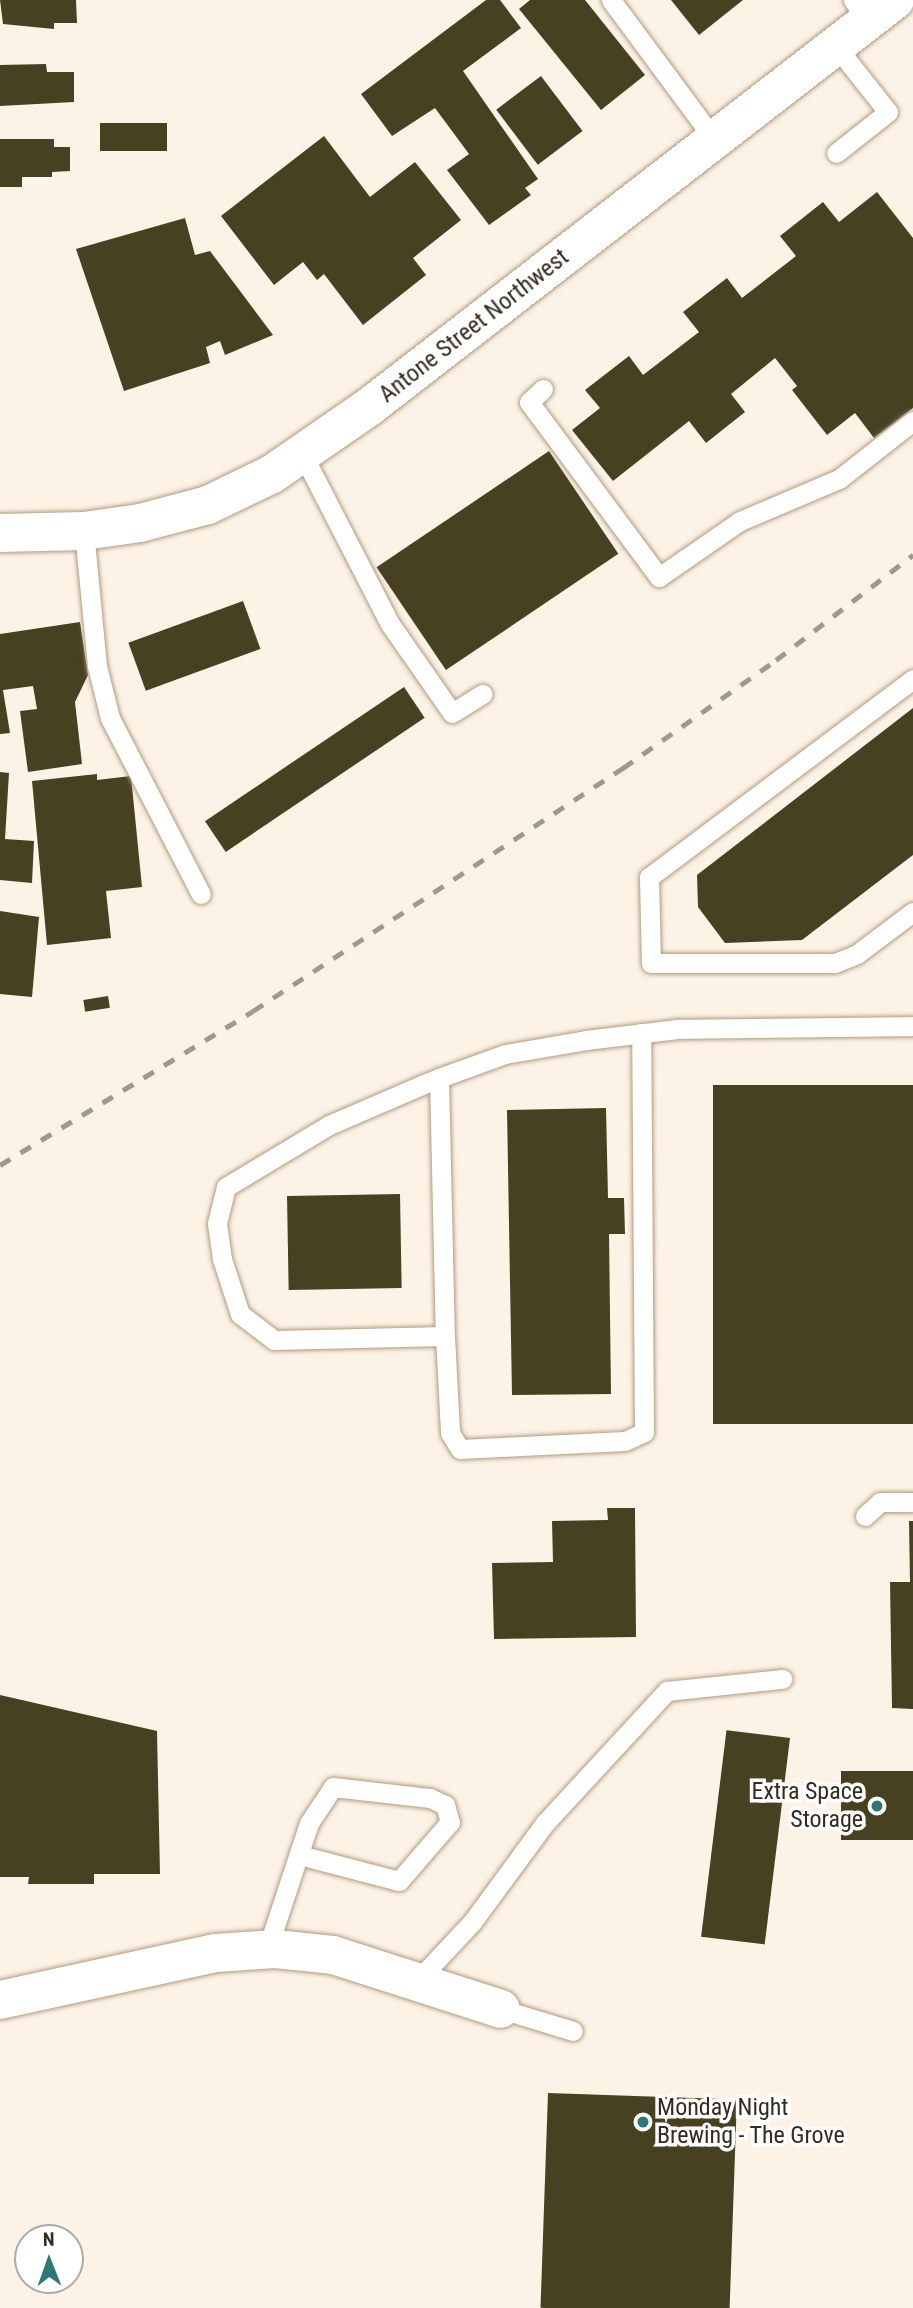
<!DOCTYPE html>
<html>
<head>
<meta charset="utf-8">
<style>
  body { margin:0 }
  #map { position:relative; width:913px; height:2308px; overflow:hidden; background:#fcf2e6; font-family:"Roboto Condensed",sans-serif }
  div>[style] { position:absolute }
  .building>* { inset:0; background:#474021; transform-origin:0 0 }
  .roads { filter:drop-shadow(0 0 2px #b29b7e) drop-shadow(0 0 2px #b29b7e) }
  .lane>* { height:19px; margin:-9.5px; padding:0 9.5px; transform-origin:9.5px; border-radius:9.5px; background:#fff }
  .street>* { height:38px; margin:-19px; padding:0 19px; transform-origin:19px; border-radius:19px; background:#fff }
  .rail>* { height:5px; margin-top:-2.5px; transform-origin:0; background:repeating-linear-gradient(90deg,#a1988c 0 12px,transparent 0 24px) }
  .dots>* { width:19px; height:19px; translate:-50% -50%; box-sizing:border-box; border:4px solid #fff; border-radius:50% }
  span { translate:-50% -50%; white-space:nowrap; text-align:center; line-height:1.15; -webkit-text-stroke:7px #fff; paint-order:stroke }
  .street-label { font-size:24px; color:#342b1f }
  .poi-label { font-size:24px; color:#342b1f }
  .right { translate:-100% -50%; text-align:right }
  .left { translate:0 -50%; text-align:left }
  .north { position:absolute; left:14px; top:2224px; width:70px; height:70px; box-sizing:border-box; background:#fff; border:2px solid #aeaaa5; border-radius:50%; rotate:359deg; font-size:19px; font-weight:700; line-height:28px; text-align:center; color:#342b1f }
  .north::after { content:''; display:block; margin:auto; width:24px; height:32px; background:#2d7774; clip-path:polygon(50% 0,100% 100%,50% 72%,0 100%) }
</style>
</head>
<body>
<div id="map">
  <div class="building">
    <i style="clip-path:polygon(0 0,76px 0,77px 23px,54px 23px,54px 29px,3px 24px)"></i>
    <i style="clip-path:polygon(486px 0,500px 0,521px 28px,463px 71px,538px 179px,525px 188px,531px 195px,489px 225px,447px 170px,469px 154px,435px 108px,392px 136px,361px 94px)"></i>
    <i style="clip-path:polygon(530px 0,585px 0,645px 75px,601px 110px,519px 9px)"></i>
    <i style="clip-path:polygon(671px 0,743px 0,699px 35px)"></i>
    <i style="clip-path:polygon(46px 64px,47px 72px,74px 72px,74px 102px,0 106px,0 65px)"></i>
    <i style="left:541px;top:76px;width:69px;height:56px;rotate:53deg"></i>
    <i style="left:100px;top:123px;width:67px;height:28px"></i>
    <i style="clip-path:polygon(324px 136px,370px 197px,415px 162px,461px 220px,413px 258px,426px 275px,363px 325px,324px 274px,317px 280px,303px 262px,274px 285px,221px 216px)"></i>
    <i style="clip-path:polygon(0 139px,54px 139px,54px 147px,70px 147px,70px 171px,52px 172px,52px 177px,22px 177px,22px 187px,0 187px)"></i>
    <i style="clip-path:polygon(877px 192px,913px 238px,913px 408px,874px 438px,855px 413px,827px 435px,792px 390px,797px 386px,775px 358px,731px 394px,745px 412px,706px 443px,689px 421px,613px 481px,572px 430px,600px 408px,585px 390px,629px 356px,643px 375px,699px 332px,683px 312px,727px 278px,742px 298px,796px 256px,780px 236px,823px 202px,839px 222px)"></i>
    <i style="clip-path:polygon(185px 218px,195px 255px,210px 251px,273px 335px,225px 355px,220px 341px,206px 347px,210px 363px,124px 391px,76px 249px)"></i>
    <i style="left:549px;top:451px;width:124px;height:208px;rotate:56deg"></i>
    <i style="left:243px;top:601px;width:51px;height:122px;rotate:70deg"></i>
    <i style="clip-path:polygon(80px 622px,88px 675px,75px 702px,82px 764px,28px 772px,20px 711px,37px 709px,33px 686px,3px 690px,10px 733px,0 734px,0 634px)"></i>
    <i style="left:404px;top:687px;width:37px;height:240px;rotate:56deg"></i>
    <i style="clip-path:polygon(913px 708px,913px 855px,802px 940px,725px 943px,698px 907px,697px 875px)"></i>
    <i style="clip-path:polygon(0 772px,9px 773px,5px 839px,34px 841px,32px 883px,0 880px)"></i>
    <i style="clip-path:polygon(97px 774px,97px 780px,131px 776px,142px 887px,106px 891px,111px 938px,47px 945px,32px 781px)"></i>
    <i style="clip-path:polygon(0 911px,39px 917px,32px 997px,0 994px)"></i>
    <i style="left:108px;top:996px;width:12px;height:25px;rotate:81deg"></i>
    <i style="left:913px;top:1085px;width:339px;height:200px;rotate:90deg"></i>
    <i style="clip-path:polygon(606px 1108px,608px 1198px,624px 1198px,625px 1234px,609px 1234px,611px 1394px,512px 1395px,507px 1110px)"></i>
    <i style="left:400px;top:1194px;width:94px;height:113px;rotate:89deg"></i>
    <i style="clip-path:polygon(607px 1508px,635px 1508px,636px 1637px,494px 1639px,492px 1563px,553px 1562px,552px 1521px,608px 1520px)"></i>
    <i style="clip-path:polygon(909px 1521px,913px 1521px,913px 1709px,892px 1708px,890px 1582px,910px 1582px)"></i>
    <i style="clip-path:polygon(0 1695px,157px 1731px,160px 1874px,94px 1874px,94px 1884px,28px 1884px,29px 1877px,0 1877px)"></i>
    <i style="left:790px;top:1738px;width:208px;height:64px;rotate:97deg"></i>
    <i style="left:913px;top:1771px;width:69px;height:72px;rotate:90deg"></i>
    <i style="left:548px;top:2093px;width:189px;height:215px;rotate:2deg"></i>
  </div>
  <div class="roads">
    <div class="lane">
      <i style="left:611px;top:0;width:173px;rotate:53.5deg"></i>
      <i style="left:853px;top:0;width:26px;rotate:54deg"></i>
      <i style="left:835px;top:45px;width:85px;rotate:51.7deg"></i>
      <i style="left:888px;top:112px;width:66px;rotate:141.7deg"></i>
      <i style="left:543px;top:389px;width:19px;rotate:137deg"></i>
      <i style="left:529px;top:402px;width:218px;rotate:53.4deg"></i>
      <i style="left:659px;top:577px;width:98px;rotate:-34.7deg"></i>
      <i style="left:740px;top:521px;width:108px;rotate:-23deg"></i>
      <i style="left:839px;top:479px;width:94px;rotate:-38.1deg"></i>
      <i style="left:302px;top:453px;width:192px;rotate:62.8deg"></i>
      <i style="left:390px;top:624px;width:108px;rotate:55.1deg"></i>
      <i style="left:452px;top:713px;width:36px;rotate:-32deg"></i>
      <i style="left:84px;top:531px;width:136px;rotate:84.5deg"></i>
      <i style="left:97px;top:666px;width:54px;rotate:76deg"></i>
      <i style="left:110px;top:718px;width:198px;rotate:62.7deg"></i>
      <i style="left:913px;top:679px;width:330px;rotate:143.1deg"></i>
      <i style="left:649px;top:877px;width:86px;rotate:88.7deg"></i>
      <i style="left:651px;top:963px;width:184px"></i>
      <i style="left:835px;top:963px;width:24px;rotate:-22deg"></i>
      <i style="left:857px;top:954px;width:70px;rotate:-36.9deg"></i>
      <i style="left:439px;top:1078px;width:258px;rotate:88.7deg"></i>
      <i style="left:445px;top:1336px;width:171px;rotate:178.7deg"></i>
      <i style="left:274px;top:1340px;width:43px;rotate:-142.6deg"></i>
      <i style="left:240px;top:1314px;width:58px;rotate:-108.1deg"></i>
      <i style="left:222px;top:1259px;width:36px;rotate:-98deg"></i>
      <i style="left:217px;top:1223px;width:37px;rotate:-76deg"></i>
      <i style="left:226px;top:1187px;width:120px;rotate:-31deg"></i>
      <i style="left:329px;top:1125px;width:103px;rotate:-23.3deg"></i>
      <i style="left:424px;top:1084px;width:16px;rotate:-22deg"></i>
      <i style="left:439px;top:1078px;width:70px;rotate:-20deg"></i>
      <i style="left:505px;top:1054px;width:82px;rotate:-9.8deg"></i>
      <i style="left:586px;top:1040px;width:92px;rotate:-6.9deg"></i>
      <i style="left:677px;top:1029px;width:236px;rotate:-0.7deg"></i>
      <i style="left:445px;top:1336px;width:97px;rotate:87deg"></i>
      <i style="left:450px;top:1433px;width:19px;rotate:58deg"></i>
      <i style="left:460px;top:1449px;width:165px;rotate:-2.8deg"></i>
      <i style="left:625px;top:1441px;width:21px;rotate:-25deg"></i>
      <i style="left:644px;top:1432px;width:399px;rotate:-90.4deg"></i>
      <i style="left:865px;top:1516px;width:21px;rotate:-43deg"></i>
      <i style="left:880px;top:1502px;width:33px"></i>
      <i style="left:267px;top:1950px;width:134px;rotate:-71.7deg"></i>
      <i style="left:309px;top:1823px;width:43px;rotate:-56.3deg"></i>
      <i style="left:333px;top:1787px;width:98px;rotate:6.5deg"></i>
      <i style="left:430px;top:1798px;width:17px;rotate:25deg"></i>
      <i style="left:445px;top:1805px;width:18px;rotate:74deg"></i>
      <i style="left:450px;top:1822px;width:78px;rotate:130.8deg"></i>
      <i style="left:399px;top:1881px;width:103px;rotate:-165.4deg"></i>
      <i style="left:416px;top:1982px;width:83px;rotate:-46.9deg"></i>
      <i style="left:473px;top:1921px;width:122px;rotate:-53.7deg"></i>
      <i style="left:545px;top:1823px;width:180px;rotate:-47.3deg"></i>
      <i style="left:667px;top:1691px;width:116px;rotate:-6deg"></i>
      <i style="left:501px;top:2009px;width:75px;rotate:17deg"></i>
    </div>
    <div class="street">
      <i style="left:0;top:533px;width:84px;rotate:-1.4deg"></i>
      <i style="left:84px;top:531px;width:57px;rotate:-8.1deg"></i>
      <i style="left:140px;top:523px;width:70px;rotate:-14.8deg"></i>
      <i style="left:208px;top:505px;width:71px;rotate:-25.8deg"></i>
      <i style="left:272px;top:474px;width:118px;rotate:-34.6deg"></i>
      <i style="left:369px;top:407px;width:665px;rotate:-37.73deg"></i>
      <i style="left:0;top:2000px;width:221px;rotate:-12.3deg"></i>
      <i style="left:216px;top:1953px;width:59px;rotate:-3.9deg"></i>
      <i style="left:275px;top:1949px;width:58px;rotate:5.9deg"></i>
      <i style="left:333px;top:1955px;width:176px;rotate:17.8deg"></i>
    </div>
  </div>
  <div class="rail">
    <i style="left:0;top:1165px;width:296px;rotate:-31.3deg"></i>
    <i style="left:253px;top:1011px;width:443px;rotate:-33.3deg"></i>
    <i style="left:623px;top:768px;width:187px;rotate:-35.2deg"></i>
    <i style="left:776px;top:660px;width:173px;rotate:-37.5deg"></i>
  </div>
  <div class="dots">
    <i style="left:877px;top:1806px;background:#2d7774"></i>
    <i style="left:643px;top:2122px;background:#2d7774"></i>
  </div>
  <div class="street-label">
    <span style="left:474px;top:326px;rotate:-38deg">Antone Street Northwest</span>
  </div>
  <div class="poi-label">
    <span class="right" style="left:863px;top:1806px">Extra Space<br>Storage</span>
    <span class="left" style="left:657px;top:2122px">Monday Night<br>Brewing - The Grove</span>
  </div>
  <div class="north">N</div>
</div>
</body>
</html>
